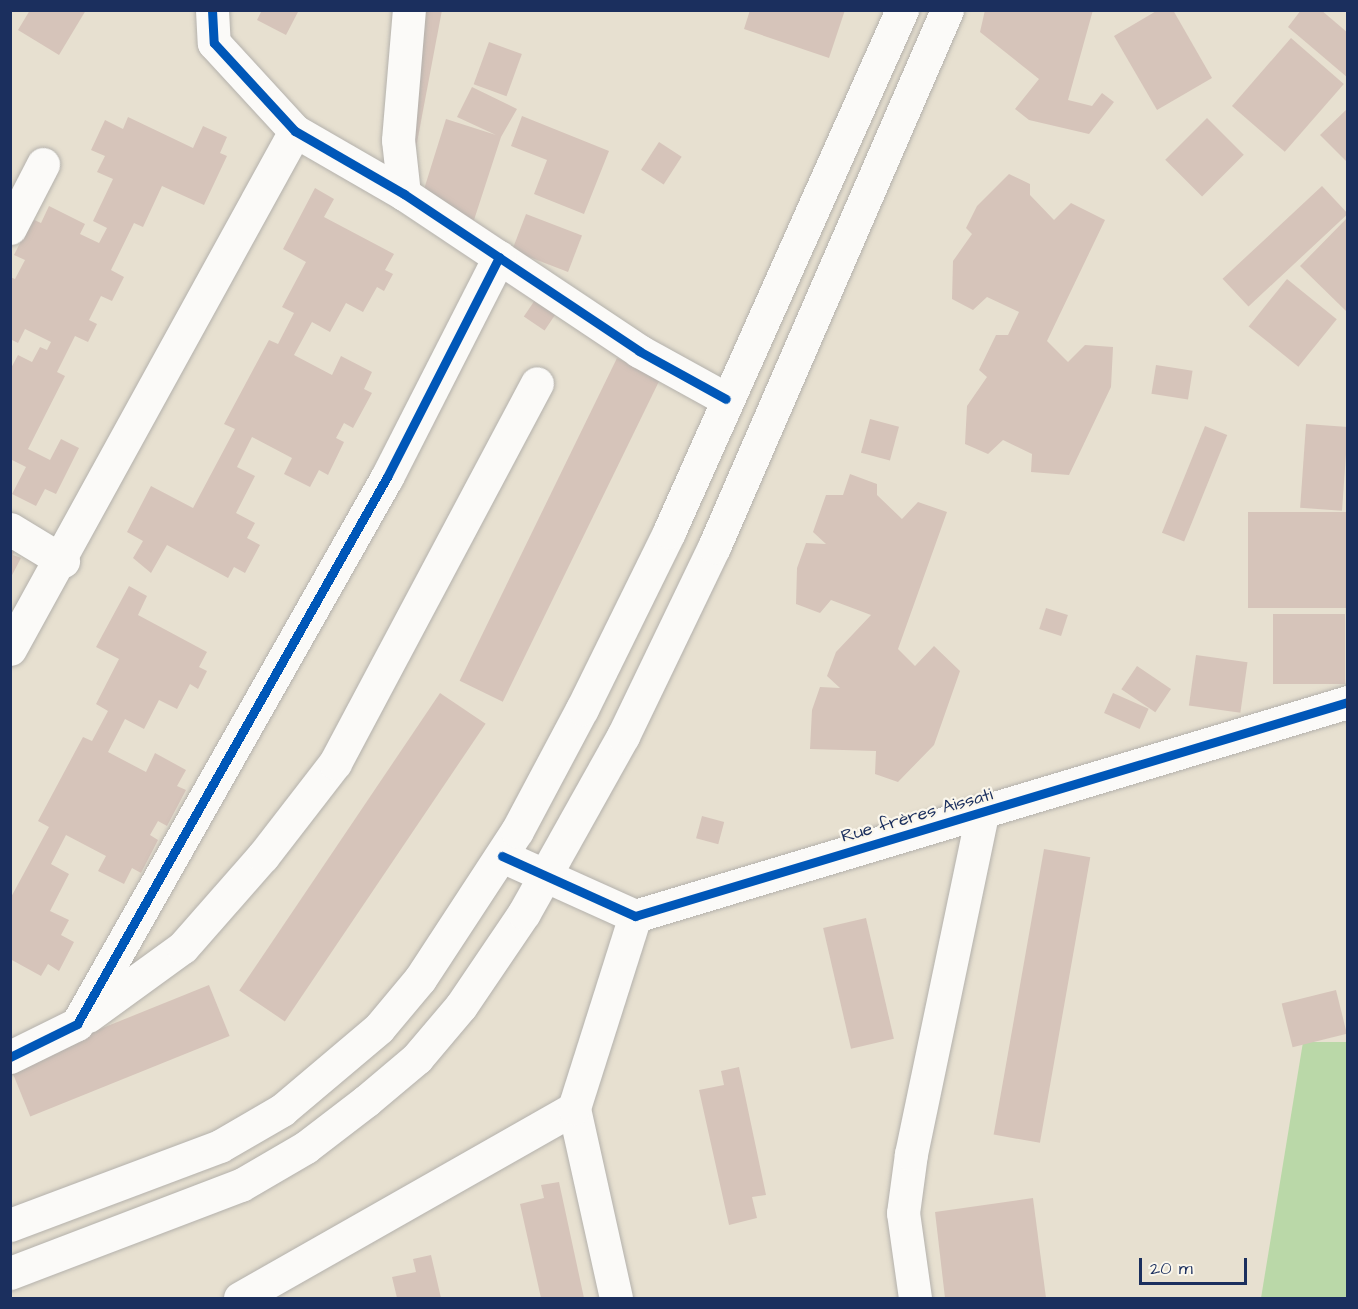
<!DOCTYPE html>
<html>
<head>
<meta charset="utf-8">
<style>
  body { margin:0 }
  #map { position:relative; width:1358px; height:1309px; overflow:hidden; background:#e7e0d0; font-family:"Architects Daughter",sans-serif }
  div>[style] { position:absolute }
  .green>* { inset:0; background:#bad8a8 }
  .building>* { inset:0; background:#d6c4ba; transform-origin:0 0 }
  .roads { filter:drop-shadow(0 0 2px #b4b1ac) drop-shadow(0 0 2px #b4b1ac) }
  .street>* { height:33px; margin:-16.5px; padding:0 16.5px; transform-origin:16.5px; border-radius:16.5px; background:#fbfaf8 }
  .primary>* { height:33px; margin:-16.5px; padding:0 16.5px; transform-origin:16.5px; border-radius:16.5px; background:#fbfaf8 }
  .cycleway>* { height:9px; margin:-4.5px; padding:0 4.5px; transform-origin:4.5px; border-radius:4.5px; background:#0057b8 }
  span { translate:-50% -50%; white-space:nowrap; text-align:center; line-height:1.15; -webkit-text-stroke:4.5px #fbf7ec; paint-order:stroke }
  .street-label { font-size:18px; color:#1b2f5e }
  .frame { position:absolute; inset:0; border:12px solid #1b2f5e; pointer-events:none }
  .scale { position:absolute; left:1139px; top:1258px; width:108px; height:27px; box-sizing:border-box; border:3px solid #1b2f5e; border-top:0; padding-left:8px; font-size:18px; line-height:21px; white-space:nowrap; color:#1b2f5e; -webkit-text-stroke:4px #fbf7ec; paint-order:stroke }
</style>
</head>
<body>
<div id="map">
  <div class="green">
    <i style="clip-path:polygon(1303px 1042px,1347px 1042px,1347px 1298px,1261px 1298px)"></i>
  </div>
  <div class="building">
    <i style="clip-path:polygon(30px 10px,86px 10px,59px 55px,18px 30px)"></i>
    <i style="clip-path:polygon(262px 10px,299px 10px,286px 35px,257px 20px)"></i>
    <i style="clip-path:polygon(417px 10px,442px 10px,412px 169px)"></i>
    <i style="clip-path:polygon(750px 10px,845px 10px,829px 58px,744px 29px)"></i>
    <i style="clip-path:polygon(985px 10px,1093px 10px,1068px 100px,1092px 106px,1102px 93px,1114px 102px,1089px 134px,1029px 120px,1015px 109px,1039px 79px,980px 32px)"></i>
    <i style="clip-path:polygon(1158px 10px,1173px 10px,1212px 78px,1157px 110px,1114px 36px)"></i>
    <i style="clip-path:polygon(1301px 10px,1321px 10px,1348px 33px,1348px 78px,1288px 27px)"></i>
    <i style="left:1291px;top:38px;width:70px;height:90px;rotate:41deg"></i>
    <i style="left:489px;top:42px;width:35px;height:45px;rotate:20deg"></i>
    <i style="clip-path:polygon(472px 87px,517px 109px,501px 137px,474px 220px,420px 202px,446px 119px,496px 135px,457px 117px)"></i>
    <i style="clip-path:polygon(1348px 108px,1348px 163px,1320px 135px)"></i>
    <i style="clip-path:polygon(522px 116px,609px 151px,584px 214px,534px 194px,547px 160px,511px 146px)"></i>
    <i style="clip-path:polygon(128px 117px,193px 148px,203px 126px,227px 137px,220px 153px,227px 156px,204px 205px,162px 186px,143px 227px,134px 223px,111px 270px,124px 277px,112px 301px,101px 296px,89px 320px,97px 324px,88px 342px,75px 336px,57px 372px,65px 376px,28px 449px,50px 460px,61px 439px,79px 448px,56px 494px,45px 489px,36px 506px,12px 494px,26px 467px,10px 459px,10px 370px,18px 355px,32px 362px,40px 347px,47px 350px,51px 342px,25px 329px,18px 343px,10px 339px,10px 277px,15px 279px,25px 260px,14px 255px,32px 219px,41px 223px,49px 206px,85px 224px,80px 234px,99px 243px,107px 228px,93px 221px,113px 179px,97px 172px,105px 156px,91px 150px,105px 120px,123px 129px)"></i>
    <i style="left:1207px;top:118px;width:52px;height:59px;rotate:45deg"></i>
    <i style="left:659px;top:142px;width:27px;height:33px;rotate:33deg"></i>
    <i style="clip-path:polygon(1009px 174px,1030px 184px,1030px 195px,1054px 220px,1071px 203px,1105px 220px,1047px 341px,1068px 362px,1085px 345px,1113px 347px,1111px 387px,1069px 475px,1031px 472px,1032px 454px,1003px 440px,988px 454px,965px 444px,967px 406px,987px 377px,979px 370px,996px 335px,1008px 335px,1019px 312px,987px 297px,973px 310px,952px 299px,953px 261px,972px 234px,966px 228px,977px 206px)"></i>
    <i style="left:1322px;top:186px;width:38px;height:136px;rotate:47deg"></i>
    <i style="clip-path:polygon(315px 188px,334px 199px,324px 217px,394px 254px,385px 270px,393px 274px,384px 291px,377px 287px,363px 312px,346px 303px,330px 332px,312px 322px,294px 355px,332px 375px,341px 356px,372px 372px,364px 389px,372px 393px,353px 428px,344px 423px,336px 438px,344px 442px,328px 475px,319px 470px,310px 487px,284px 474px,292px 458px,252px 437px,237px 467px,255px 476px,236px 513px,255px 523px,247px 538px,260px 545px,245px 573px,234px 567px,228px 578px,167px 545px,151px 573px,133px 558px,143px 541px,127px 532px,151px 486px,193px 508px,235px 429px,224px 424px,269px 340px,278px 344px,294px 313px,282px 307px,306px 262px,283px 249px)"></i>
    <i style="left:526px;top:214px;width:60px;height:39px;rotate:21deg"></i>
    <i style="clip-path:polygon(1348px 217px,1348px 309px,1346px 311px,1300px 266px)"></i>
    <i style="left:1287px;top:279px;width:64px;height:61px;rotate:39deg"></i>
    <i style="left:535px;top:300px;width:25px;height:20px;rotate:34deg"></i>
    <i style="left:617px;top:358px;width:48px;height:359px;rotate:26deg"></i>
    <i style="left:1156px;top:365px;width:37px;height:29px;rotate:9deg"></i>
    <i style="left:870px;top:419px;width:30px;height:35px;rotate:15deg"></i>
    <i style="left:1306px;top:424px;width:42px;height:84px;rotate:4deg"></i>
    <i style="left:1205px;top:426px;width:24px;height:115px;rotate:22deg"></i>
    <i style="clip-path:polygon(850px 474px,877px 484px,877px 495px,902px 519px,918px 502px,947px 512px,898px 649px,915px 666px,934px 646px,960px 671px,934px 745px,898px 782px,875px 774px,876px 751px,810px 749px,812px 710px,820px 687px,840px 688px,827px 676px,836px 652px,871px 615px,831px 600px,820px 613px,796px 604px,797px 568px,806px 543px,826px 544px,813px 532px,826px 495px,843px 495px)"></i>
    <i style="left:1248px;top:512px;width:100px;height:96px"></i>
    <i style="clip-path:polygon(10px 533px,21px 538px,13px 555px,21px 558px,10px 579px)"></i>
    <i style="clip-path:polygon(129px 586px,147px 596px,138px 615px,207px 652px,199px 667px,207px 671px,198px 689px,190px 684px,177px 709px,159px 700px,144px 729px,125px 719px,108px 752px,146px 772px,155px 753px,186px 770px,177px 786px,186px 790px,167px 826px,158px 821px,150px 835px,158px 840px,141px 873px,132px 868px,124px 884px,98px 871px,106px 856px,66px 835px,51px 864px,69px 874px,50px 911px,69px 920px,61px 935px,74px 942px,59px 971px,48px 964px,41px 976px,10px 959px,10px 899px,49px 827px,38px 821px,83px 737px,92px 741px,108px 711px,96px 704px,119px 659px,96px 647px)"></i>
    <i style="left:1046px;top:608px;width:23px;height:22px;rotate:18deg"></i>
    <i style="left:1273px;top:614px;width:72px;height:70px"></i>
    <i style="left:1196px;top:655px;width:52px;height:51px;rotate:8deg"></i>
    <i style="left:1137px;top:666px;width:41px;height:28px;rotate:34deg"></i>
    <i style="left:440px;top:693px;width:55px;height:359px;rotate:34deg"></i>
    <i style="left:1113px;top:693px;width:39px;height:22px;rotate:24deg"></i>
    <i style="left:702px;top:816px;width:23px;height:23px;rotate:15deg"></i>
    <i style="left:1044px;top:849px;width:47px;height:290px;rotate:10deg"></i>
    <i style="left:866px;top:918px;width:124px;height:44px;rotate:77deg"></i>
    <i style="left:209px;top:985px;width:55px;height:215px;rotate:68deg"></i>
    <i style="left:1336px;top:990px;width:45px;height:56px;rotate:76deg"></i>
    <i style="clip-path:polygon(739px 1067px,766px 1195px,752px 1197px,757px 1218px,729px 1225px,699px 1090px,724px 1085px,721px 1071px)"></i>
    <i style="clip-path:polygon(559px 1182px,584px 1298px,541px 1298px,520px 1204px,544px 1198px,541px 1185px)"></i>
    <i style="clip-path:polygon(1033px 1198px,1046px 1298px,945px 1298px,935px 1212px)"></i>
    <i style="clip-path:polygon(431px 1255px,441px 1298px,397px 1298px,392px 1277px,416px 1272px,413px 1259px)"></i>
  </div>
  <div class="roads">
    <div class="street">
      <i style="left:212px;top:10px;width:33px;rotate:87deg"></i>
      <i style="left:214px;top:43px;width:120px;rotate:47.4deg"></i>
      <i style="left:295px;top:131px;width:126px;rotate:30deg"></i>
      <i style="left:404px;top:194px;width:283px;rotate:33.7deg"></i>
      <i style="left:639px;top:351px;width:99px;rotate:28.9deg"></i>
      <i style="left:404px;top:194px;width:54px;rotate:-96.3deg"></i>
      <i style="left:398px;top:140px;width:130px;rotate:-85.2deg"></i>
      <i style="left:10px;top:228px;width:72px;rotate:-62.7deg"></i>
      <i style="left:10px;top:529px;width:62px;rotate:31.1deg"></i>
      <i style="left:10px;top:649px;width:591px;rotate:-61.18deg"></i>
      <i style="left:502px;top:856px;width:146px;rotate:24.3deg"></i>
      <i style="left:635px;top:916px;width:744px;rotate:-16.71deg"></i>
      <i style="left:88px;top:1016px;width:117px;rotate:-36deg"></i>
      <i style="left:183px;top:947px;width:121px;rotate:-48.7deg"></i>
      <i style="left:263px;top:856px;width:118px;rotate:-52.3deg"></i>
      <i style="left:335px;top:763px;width:430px;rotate:-62deg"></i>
      <i style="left:10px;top:1057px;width:75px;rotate:-26.2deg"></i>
      <i style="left:77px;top:1024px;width:629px;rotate:-60.46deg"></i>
      <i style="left:387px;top:477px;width:247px;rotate:-63deg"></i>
      <i style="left:240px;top:1298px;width:384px;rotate:-29.6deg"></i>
      <i style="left:616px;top:1298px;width:195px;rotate:-102.5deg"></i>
      <i style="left:574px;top:1108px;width:201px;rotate:-72.4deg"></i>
      <i style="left:915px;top:1298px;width:86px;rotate:-98deg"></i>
      <i style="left:903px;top:1213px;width:60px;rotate:-82.3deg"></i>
      <i style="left:911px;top:1154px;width:346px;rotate:-78.2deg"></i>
    </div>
    <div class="primary">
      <i style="left:10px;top:1225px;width:224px;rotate:-20.6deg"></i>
      <i style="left:220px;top:1146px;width:72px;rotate:-30.1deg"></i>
      <i style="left:282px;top:1110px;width:127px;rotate:-40.2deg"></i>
      <i style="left:379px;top:1028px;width:64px;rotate:-50.1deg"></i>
      <i style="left:420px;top:979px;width:177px;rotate:-56.8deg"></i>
      <i style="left:517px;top:831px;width:138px;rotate:-62deg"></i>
      <i style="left:582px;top:709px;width:197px;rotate:-63.8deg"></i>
      <i style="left:669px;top:532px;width:572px;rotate:-65.95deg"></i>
      <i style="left:10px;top:1273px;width:247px;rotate:-20.9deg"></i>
      <i style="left:241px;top:1185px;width:75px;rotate:-30.3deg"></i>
      <i style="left:306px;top:1147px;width:76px;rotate:-37.5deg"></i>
      <i style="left:366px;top:1101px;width:67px;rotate:-40.1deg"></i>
      <i style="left:417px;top:1058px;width:68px;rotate:-49.8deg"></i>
      <i style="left:461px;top:1006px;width:112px;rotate:-55.9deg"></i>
      <i style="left:524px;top:913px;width:203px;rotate:-60.8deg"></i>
      <i style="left:623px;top:736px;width:210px;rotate:-64.3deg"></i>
      <i style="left:714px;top:547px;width:585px;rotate:-66.54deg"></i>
    </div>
  </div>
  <div class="cycleway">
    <i style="left:212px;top:10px;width:33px;rotate:87deg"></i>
    <i style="left:214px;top:43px;width:120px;rotate:47.4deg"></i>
    <i style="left:295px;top:131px;width:126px;rotate:30deg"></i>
    <i style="left:404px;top:194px;width:283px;rotate:33.7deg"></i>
    <i style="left:639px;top:351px;width:99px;rotate:28.9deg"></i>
    <i style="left:502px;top:856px;width:146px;rotate:24.3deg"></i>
    <i style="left:635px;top:916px;width:744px;rotate:-16.71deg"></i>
    <i style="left:10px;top:1057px;width:75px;rotate:-26.2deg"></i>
    <i style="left:77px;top:1024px;width:629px;rotate:-60.46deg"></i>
    <i style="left:387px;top:477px;width:247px;rotate:-63deg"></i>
  </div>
  <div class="street-label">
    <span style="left:917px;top:816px;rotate:-16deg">Rue frères Aissati</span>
  </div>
  <div class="frame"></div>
  <div class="scale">20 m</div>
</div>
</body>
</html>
